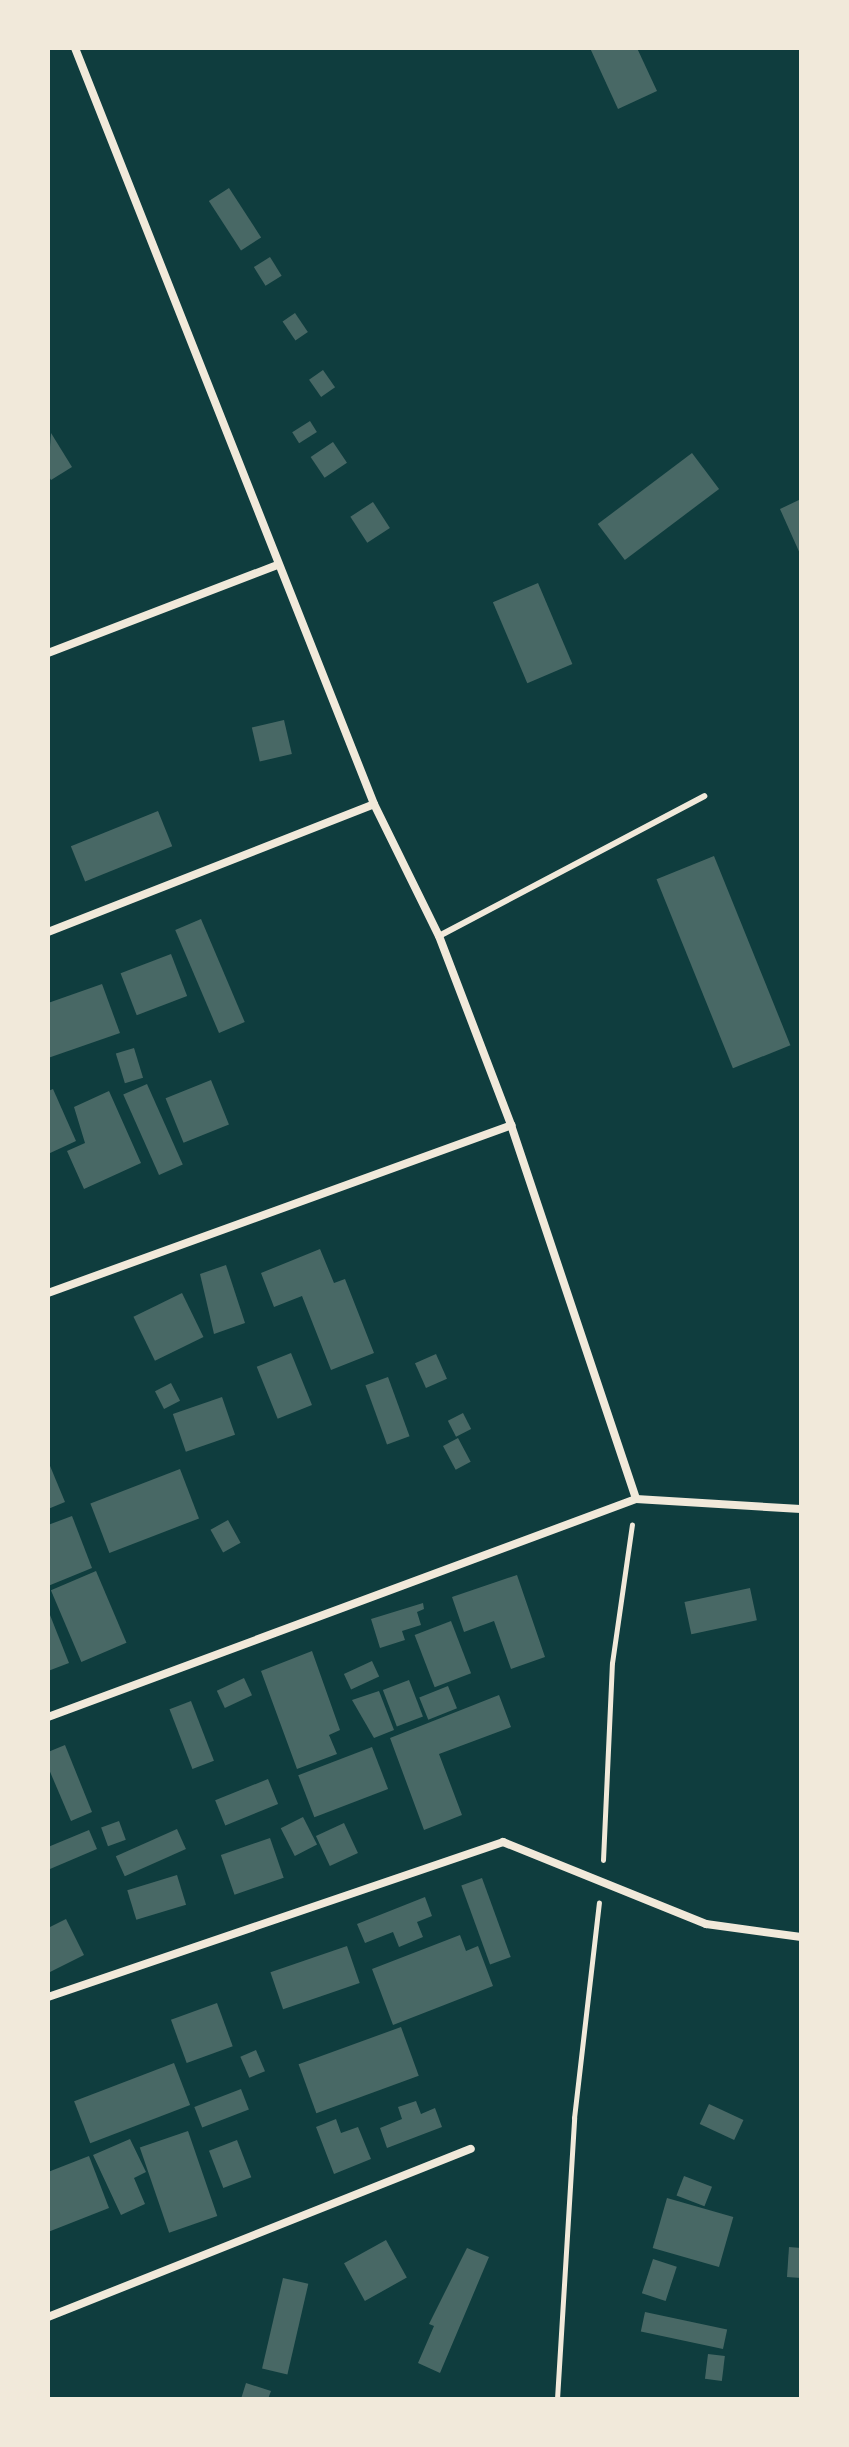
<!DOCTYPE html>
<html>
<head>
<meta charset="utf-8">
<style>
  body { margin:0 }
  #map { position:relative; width:849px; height:2447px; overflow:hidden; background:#0f3d3e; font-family:"Varela Round",sans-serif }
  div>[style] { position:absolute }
  .building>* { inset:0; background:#486865; transform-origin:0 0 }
  .path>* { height:5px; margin:-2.5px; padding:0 2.5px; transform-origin:2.5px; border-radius:2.5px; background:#f1e9da }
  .service>* { height:6px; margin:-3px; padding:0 3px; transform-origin:3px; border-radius:3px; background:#f1e9da }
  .minor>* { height:8px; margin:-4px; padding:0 4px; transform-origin:4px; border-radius:4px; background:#f1e9da }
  span { translate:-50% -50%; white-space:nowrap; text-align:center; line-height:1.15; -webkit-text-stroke:6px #f1e9da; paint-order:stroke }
  .frame { position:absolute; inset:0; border:50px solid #f1e9da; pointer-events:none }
</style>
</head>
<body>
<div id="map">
  <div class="building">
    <i style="clip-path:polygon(590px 48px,637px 48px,657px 91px,618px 109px)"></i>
    <i style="left:229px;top:188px;width:59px;height:24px;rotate:57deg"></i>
    <i style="left:270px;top:257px;width:22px;height:19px;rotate:58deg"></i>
    <i style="left:295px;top:313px;width:23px;height:15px;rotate:56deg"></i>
    <i style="left:323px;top:370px;width:21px;height:17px;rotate:55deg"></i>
    <i style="left:310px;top:421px;width:13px;height:21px;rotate:58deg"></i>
    <i style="clip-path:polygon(51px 433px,72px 467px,51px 480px,48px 475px)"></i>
    <i style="left:333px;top:442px;width:25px;height:27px;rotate:56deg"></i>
    <i style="left:692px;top:453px;width:45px;height:118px;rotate:53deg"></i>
    <i style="clip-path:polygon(801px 499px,801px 556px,780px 509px)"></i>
    <i style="left:373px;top:502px;width:31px;height:27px;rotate:57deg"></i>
    <i style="left:538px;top:583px;width:88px;height:49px;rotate:67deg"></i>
    <i style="left:284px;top:720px;width:35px;height:33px;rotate:77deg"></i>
    <i style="left:158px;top:811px;width:38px;height:94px;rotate:68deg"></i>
    <i style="left:714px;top:856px;width:204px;height:62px;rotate:68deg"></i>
    <i style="left:201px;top:919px;width:112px;height:28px;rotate:67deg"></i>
    <i style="left:171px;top:954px;width:45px;height:54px;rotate:69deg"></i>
    <i style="clip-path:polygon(102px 984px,120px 1033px,48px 1058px,48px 1003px)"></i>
    <i style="left:134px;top:1048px;width:31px;height:19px;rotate:73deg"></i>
    <i style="left:211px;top:1080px;width:48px;height:49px;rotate:68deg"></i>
    <i style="left:147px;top:1084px;width:88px;height:26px;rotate:66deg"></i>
    <i style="clip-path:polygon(53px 1089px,76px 1141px,48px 1154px,48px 1091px)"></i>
    <i style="clip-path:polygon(109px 1091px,141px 1163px,84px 1189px,67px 1151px,85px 1143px,74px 1107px)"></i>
    <i style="clip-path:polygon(320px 1249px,334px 1283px,345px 1279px,374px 1353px,331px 1370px,302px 1296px,274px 1307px,261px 1273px)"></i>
    <i style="clip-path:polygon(226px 1265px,245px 1323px,214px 1334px,200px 1274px)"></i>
    <i style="left:182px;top:1293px;width:49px;height:54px;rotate:64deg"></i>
    <i style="left:291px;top:1353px;width:56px;height:37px;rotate:68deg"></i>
    <i style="left:436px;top:1354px;width:27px;height:23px;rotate:66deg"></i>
    <i style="left:388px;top:1377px;width:63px;height:24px;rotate:70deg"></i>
    <i style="left:171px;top:1383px;width:20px;height:18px;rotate:63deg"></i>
    <i style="left:222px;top:1397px;width:40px;height:52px;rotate:71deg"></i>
    <i style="left:463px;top:1413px;width:18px;height:17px;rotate:63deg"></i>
    <i style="left:458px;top:1438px;width:27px;height:17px;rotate:62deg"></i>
    <i style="clip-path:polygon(48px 1461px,65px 1502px,48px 1509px)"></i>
    <i style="left:180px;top:1469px;width:53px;height:96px;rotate:69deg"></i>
    <i style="clip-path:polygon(72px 1516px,92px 1568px,48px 1586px,48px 1525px)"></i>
    <i style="left:228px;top:1520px;width:26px;height:20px;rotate:61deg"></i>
    <i style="left:96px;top:1571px;width:78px;height:49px;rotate:67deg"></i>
    <i style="clip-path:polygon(517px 1575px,545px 1657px,511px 1669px,494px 1621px,464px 1632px,452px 1597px)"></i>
    <i style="left:750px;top:1588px;width:33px;height:67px;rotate:78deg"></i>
    <i style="clip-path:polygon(423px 1603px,424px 1609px,417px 1612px,421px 1625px,402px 1631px,405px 1640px,380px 1648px,371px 1619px)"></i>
    <i style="clip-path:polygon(48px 1610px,69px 1663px,48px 1671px)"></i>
    <i style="left:451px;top:1621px;width:56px;height:39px;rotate:69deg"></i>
    <i style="clip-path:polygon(312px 1651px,340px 1730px,329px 1735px,337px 1754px,297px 1769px,261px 1671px)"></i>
    <i style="left:372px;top:1661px;width:17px;height:31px;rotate:65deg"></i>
    <i style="left:244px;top:1678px;width:19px;height:30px;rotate:65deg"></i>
    <i style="left:409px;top:1680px;width:39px;height:28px;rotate:69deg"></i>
    <i style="left:448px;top:1686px;width:24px;height:31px;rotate:68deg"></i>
    <i style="clip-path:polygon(379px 1691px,394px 1730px,374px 1738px,352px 1700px)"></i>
    <i style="clip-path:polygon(499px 1695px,511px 1727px,439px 1754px,462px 1815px,424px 1830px,390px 1738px)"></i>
    <i style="left:191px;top:1701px;width:64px;height:23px;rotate:69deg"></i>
    <i style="clip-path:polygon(65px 1745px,92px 1812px,71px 1821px,48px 1767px,48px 1752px)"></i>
    <i style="left:372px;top:1747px;width:45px;height:79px;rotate:69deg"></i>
    <i style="left:268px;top:1779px;width:27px;height:57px;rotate:68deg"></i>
    <i style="left:303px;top:1817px;width:31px;height:25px;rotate:63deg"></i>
    <i style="left:119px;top:1821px;width:20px;height:19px;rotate:70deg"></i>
    <i style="left:344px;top:1823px;width:33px;height:31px;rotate:65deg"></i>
    <i style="left:177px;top:1829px;width:22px;height:67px;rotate:66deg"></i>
    <i style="clip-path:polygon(89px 1830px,97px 1849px,50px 1869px,48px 1847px)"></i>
    <i style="left:270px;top:1838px;width:42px;height:52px;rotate:71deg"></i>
    <i style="left:177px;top:1875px;width:31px;height:52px;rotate:73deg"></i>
    <i style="left:482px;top:1878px;width:84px;height:22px;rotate:70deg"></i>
    <i style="clip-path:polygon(425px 1897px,432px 1916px,417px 1922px,423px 1937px,399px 1947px,393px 1932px,365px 1943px,357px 1924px)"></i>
    <i style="clip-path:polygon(66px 1919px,84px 1955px,48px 1973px,48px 1928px)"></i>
    <i style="clip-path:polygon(460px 1935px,466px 1951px,478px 1946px,493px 1986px,393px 2025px,372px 1969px)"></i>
    <i style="left:347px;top:1946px;width:39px;height:81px;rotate:71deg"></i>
    <i style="left:217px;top:2003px;width:46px;height:49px;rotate:70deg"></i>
    <i style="left:401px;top:2027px;width:52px;height:109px;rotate:70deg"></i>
    <i style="left:256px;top:2050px;width:23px;height:17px;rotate:67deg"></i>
    <i style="left:174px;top:2063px;width:45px;height:107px;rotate:69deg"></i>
    <i style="left:241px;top:2089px;width:22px;height:50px;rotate:69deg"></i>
    <i style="clip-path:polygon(416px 2101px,421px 2114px,435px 2108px,442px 2127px,387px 2148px,380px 2128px,402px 2119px,398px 2107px)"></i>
    <i style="left:709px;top:2104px;width:38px;height:22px;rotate:25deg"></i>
    <i style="clip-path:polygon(336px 2119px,341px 2133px,358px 2127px,371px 2159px,334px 2174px,316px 2127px)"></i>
    <i style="left:188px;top:2131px;width:90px;height:51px;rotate:71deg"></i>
    <i style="clip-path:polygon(130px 2139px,146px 2172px,134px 2178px,145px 2204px,121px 2215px,93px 2155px)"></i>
    <i style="left:237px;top:2140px;width:40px;height:30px;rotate:69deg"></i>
    <i style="clip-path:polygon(89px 2156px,109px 2208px,48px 2232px,48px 2172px)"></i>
    <i style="left:684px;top:2176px;width:30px;height:21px;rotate:21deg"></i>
    <i style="left:667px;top:2198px;width:69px;height:52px;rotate:16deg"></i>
    <i style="left:386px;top:2240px;width:43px;height:48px;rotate:61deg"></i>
    <i style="clip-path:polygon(789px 2247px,801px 2248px,801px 2278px,787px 2277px)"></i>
    <i style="clip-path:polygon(467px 2248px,489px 2257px,440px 2373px,418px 2363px,434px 2326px,429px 2324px)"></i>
    <i style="left:653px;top:2259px;width:25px;height:36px;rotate:18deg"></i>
    <i style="left:283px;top:2278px;width:26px;height:93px;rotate:13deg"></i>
    <i style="left:645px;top:2312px;width:84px;height:20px;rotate:12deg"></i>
    <i style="left:708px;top:2354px;width:17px;height:25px;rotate:7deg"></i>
    <i style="clip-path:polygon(246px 2383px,271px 2391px,268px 2399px,241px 2399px)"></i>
  </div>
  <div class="path">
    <i style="left:603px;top:1860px;width:197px;rotate:-87.4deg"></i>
    <i style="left:612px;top:1663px;width:140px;rotate:-81.8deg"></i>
    <i style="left:557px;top:2399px;width:282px;rotate:-86.5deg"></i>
    <i style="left:574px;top:2118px;width:217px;rotate:-83.4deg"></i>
  </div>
  <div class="service">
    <i style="left:439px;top:936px;width:300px;rotate:-27.8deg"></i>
  </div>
  <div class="minor">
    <i style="left:75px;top:48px;width:813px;rotate:68.42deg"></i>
    <i style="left:374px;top:804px;width:147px;rotate:63.8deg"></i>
    <i style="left:439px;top:936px;width:202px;rotate:69.1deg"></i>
    <i style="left:511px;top:1125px;width:394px;rotate:71.5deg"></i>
    <i style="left:48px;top:653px;width:245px;rotate:-21deg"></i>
    <i style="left:48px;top:932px;width:350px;rotate:-21.4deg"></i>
    <i style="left:48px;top:1293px;width:493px;rotate:-19.9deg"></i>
    <i style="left:48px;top:1717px;width:627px;rotate:-20.34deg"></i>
    <i style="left:636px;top:1499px;width:165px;rotate:3.5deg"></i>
    <i style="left:48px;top:1997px;width:481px;rotate:-18.8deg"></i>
    <i style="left:503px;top:1842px;width:219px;rotate:22deg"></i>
    <i style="left:706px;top:1924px;width:96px;rotate:7.8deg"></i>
    <i style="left:48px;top:2317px;width:455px;rotate:-21.7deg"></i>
  </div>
  <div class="frame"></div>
</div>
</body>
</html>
